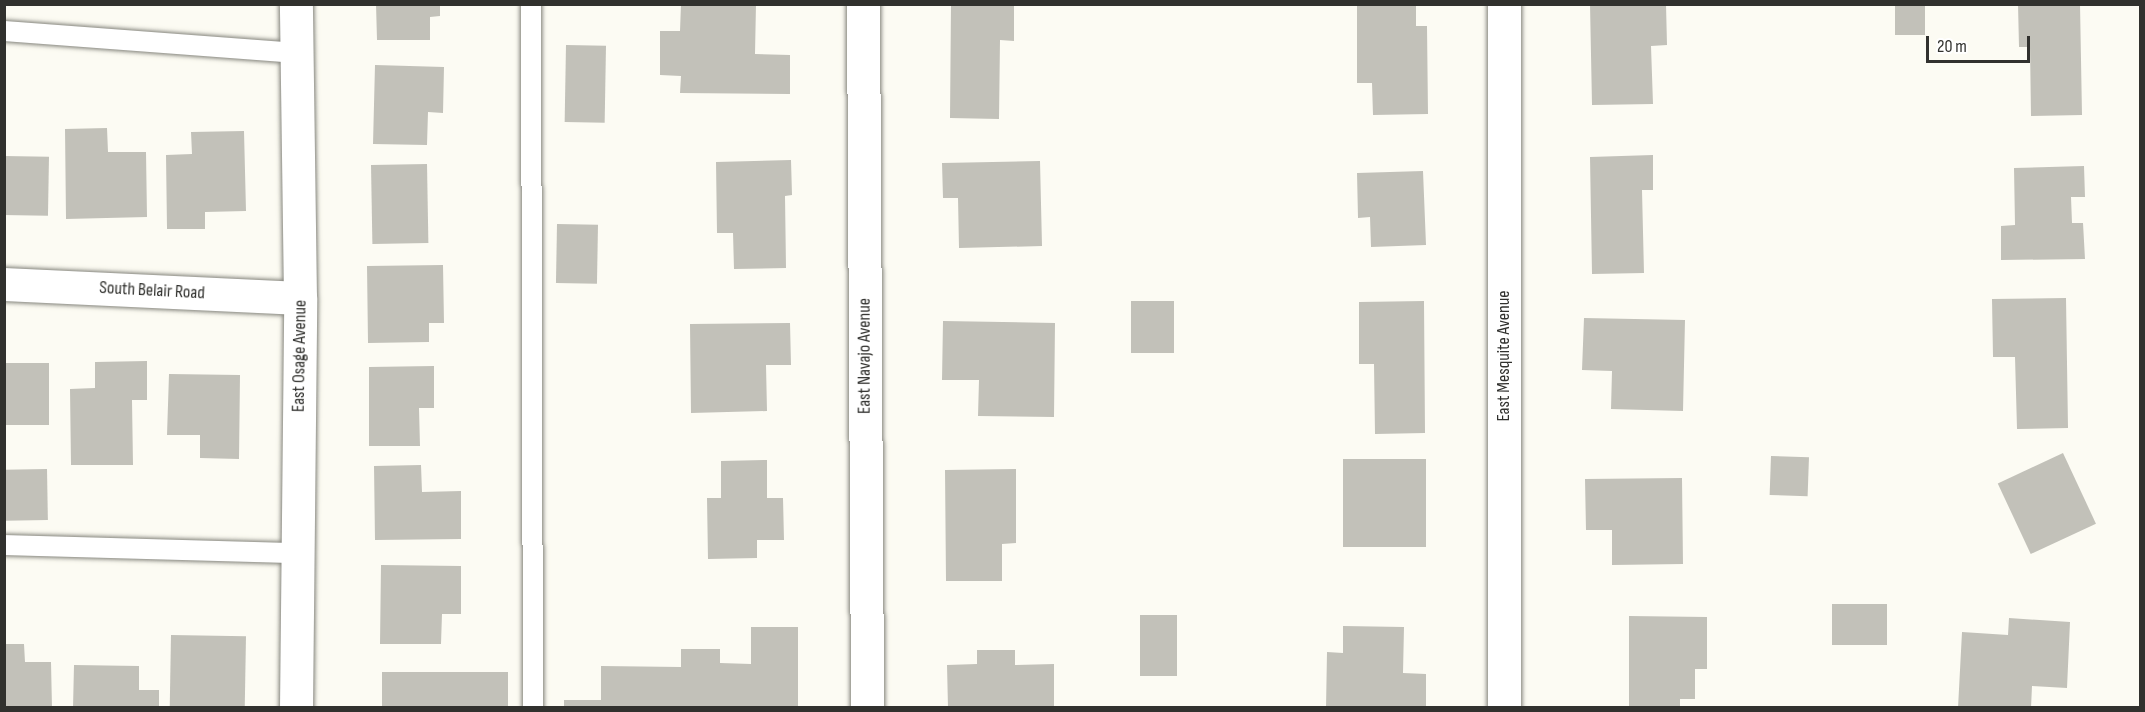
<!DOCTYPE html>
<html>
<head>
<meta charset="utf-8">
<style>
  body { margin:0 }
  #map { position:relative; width:2145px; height:712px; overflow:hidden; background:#fcfbf3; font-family:"Sofia Sans Condensed",sans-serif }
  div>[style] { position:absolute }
  .building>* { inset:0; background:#c2c1b9; transform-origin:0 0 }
  .roads { filter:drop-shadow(0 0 2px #87877f) drop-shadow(0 0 2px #87877f) }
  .service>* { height:20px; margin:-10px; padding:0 10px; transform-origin:10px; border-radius:10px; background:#fff }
  .minor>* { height:33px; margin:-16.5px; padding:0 16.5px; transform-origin:16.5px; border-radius:16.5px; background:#fff }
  span { translate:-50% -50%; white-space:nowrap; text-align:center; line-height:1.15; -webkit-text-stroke:5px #fff; paint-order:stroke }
  .street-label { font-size:18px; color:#31312e }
  .frame { position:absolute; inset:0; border:6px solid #31312e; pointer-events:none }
  .scale { position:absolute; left:1926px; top:36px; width:104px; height:27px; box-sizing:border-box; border:3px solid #31312e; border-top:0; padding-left:8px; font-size:18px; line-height:21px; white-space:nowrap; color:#31312e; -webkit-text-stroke:4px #fff; paint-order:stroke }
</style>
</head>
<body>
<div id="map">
  <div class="building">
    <i style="clip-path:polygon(376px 4px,440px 4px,440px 16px,430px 17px,430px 40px,377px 40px)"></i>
    <i style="clip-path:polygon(681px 4px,756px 4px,755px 54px,790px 55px,790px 94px,680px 93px,681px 76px,660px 75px,660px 31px,680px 31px)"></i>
    <i style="clip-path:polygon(951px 4px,1014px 4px,1014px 41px,1000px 40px,999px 119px,950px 118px)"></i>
    <i style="clip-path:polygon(1357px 4px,1416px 4px,1416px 26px,1427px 26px,1428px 114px,1373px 115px,1372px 83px,1357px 83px)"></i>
    <i style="clip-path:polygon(1590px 4px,1666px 4px,1667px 45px,1651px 46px,1653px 104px,1592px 105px)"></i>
    <i style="left:1895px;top:4px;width:30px;height:31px"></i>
    <i style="clip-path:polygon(2018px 4px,2080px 4px,2082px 115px,2031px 116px,2030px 47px,2019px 47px)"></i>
    <i style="left:566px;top:45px;width:40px;height:77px;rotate:1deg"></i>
    <i style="clip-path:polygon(375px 65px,444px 67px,443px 113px,428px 112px,427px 145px,373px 144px)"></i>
    <i style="clip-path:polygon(107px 128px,108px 152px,146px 152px,147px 217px,66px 219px,65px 129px)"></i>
    <i style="clip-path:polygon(244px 131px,246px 211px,205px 212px,205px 229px,167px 229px,166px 155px,192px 154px,191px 132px)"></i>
    <i style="clip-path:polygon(1653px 155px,1653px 190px,1642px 190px,1644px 273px,1592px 274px,1590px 157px)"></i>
    <i style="left:4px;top:156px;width:45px;height:59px;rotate:1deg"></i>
    <i style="clip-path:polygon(791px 160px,792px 195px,785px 196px,786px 268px,734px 269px,733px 233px,717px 233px,716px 162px)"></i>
    <i style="clip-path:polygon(1040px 161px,1042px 246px,959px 248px,958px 198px,943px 198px,942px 163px)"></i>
    <i style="left:427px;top:164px;width:79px;height:56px;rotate:89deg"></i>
    <i style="clip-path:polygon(2084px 166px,2085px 197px,2071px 197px,2072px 223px,2083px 223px,2085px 259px,2001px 260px,2001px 226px,2015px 225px,2014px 168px)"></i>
    <i style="clip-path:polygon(1423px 171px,1426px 245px,1371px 247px,1370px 217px,1358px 218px,1357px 173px)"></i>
    <i style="left:557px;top:224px;width:41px;height:59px;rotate:1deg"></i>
    <i style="clip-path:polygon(443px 265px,444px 323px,429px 323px,429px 342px,368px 343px,367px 266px)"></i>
    <i style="clip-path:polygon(2066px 298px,2068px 428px,2017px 429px,2015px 357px,1993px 357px,1992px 299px)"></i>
    <i style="left:1131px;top:301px;width:43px;height:52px"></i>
    <i style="clip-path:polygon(1424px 301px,1425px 433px,1375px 434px,1374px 364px,1359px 364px,1359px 302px)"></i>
    <i style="clip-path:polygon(1584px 318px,1685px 320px,1683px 411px,1611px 409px,1612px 371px,1582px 370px)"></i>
    <i style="clip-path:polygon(943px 321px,1055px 323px,1054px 417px,978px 416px,979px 380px,942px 380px)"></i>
    <i style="clip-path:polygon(790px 323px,791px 365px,766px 365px,767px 411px,691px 413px,690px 324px)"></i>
    <i style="clip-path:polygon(147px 361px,147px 400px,132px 400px,133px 465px,71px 465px,70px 389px,95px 388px,95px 362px)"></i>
    <i style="left:4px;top:363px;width:45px;height:62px"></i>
    <i style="clip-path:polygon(434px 366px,434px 408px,419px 408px,420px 446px,369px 446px,369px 367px)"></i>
    <i style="clip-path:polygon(169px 374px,240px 375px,239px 459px,200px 458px,200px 435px,167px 435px)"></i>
    <i style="left:2063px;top:453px;width:78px;height:72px;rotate:65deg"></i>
    <i style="left:1771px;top:456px;width:38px;height:39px;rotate:2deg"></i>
    <i style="left:1426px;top:459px;width:88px;height:83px;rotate:90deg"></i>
    <i style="clip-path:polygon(767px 460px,767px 498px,783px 498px,784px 540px,757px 540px,757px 558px,708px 559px,707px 498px,721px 498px,721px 461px)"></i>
    <i style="clip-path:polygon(421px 465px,422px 492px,461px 491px,461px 539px,375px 540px,374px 466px)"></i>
    <i style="left:47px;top:469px;width:51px;height:43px;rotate:89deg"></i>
    <i style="clip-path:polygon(1016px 469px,1016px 543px,1002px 544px,1002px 581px,946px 581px,945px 470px)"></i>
    <i style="clip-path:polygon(1682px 478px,1683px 564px,1612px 565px,1612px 530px,1586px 530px,1585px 479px)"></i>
    <i style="clip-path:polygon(381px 565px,461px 566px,461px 614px,442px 614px,441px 644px,380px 644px)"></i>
    <i style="left:1832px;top:604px;width:55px;height:41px"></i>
    <i style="left:1140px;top:615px;width:37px;height:61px"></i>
    <i style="clip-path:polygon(1629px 616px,1707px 617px,1707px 669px,1695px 669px,1695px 699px,1680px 699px,1680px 708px,1629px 708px)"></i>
    <i style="clip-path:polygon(2009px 618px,2070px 622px,2067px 688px,2032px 686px,2031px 708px,1958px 708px,1962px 632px,2008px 635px)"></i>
    <i style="clip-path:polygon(1343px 626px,1404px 627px,1403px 673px,1426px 674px,1426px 708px,1326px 708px,1327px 652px,1343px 653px)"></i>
    <i style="clip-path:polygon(751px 627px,798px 627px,798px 708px,564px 708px,564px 700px,601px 700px,601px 666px,681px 667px,681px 649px,720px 649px,720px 663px,751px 664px)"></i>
    <i style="left:171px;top:635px;width:75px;height:73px;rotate:1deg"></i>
    <i style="clip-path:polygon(4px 644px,24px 644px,25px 662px,51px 662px,52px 708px,4px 708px)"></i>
    <i style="clip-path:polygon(977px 650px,1015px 650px,1015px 665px,1054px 664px,1054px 708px,948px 708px,947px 665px,977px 664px)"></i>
    <i style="clip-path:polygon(74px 665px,139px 666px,139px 690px,159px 690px,159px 708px,73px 708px)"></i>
    <i style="left:382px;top:672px;width:126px;height:36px"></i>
  </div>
  <div class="roads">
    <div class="service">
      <i style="left:531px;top:4px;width:704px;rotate:89.84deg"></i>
      <i style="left:4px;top:31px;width:294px;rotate:4.3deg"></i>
      <i style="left:4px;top:545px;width:294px;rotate:1.6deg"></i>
    </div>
    <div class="minor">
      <i style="left:863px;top:4px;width:704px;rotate:89.67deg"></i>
      <i style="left:4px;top:284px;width:296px;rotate:2.7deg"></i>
      <i style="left:296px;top:708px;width:410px;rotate:-89.4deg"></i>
      <i style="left:300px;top:298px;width:294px;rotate:-90.8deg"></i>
      <i style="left:1504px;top:708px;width:704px;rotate:-90deg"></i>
    </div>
  </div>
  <div class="street-label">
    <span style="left:152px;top:291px;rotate:3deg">South Belair Road</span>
    <span style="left:300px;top:356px;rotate:-89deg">East Osage Avenue</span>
    <span style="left:865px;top:356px;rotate:-90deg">East Navajo Avenue</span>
    <span style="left:1504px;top:356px;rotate:-90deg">East Mesquite Avenue</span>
  </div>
  <div class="frame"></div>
  <div class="scale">20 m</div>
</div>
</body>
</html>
